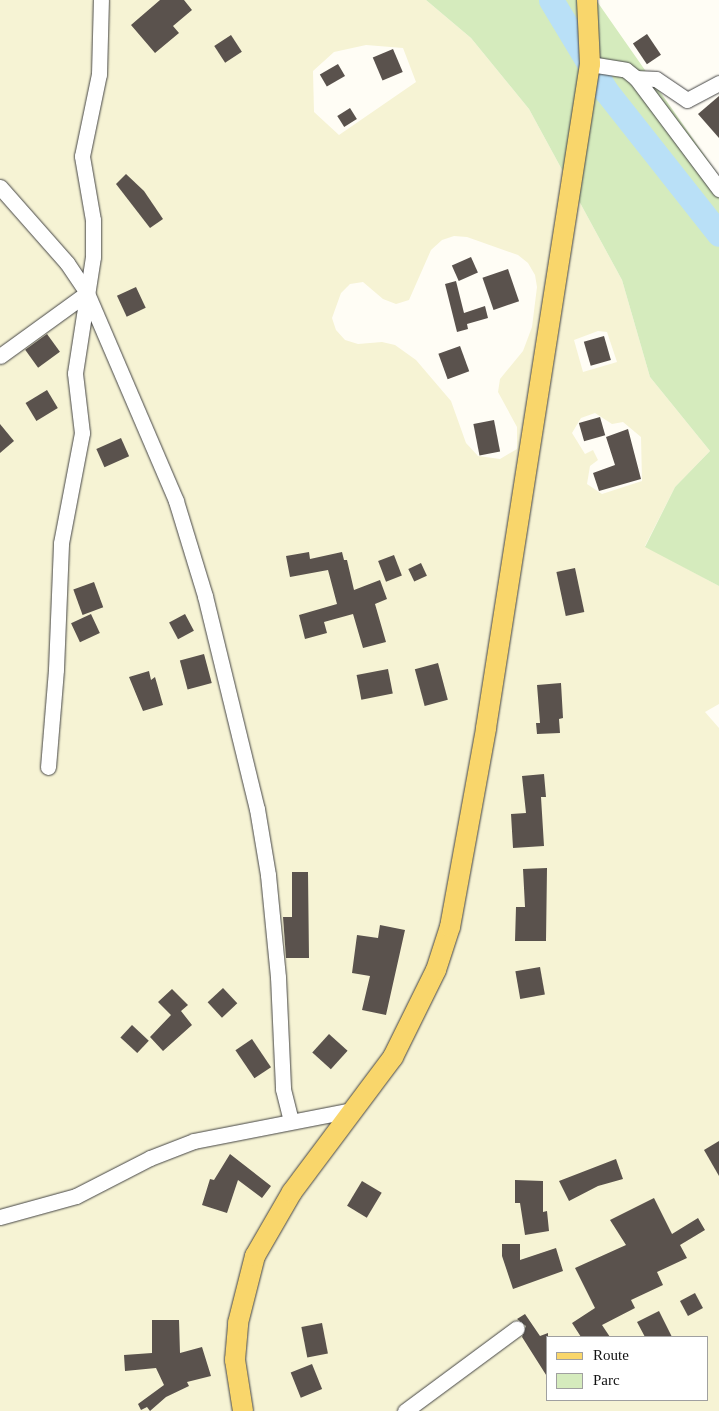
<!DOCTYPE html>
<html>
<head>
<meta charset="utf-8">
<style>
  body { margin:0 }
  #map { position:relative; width:719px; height:1411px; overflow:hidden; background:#fffdf5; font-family:Georgia,serif }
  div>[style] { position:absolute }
  .farmland>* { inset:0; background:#f6f3d4 }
  .green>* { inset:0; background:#d5ebbd }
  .river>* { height:25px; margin:-12.5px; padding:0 12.5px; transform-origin:12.5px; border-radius:12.5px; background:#b9e0f7 }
  .building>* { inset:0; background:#5a524d; transform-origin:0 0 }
  .roads { filter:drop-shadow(0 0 1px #444) drop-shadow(0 0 1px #444) }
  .minor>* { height:15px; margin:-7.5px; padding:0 7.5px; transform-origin:7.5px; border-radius:7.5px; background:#fff }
  .major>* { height:20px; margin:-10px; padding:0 10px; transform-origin:10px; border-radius:10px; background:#f9d66b }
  span { translate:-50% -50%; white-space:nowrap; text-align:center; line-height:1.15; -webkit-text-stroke:5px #fff; paint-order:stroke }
  .legend { position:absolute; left:546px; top:1336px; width:162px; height:65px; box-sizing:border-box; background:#fff; border:1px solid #a0a0a0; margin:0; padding:6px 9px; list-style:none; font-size:15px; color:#111 }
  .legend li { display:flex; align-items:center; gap:10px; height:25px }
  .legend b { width:25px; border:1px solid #a0a0a0 }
</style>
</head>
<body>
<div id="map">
  <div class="farmland">
    <i style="clip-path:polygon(evenodd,0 0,426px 0,471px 38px,529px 109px,622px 280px,650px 377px,710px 451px,675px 487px,645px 546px,719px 586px,719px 704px,705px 712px,719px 728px,719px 1411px,0 1411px,0 0,366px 45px,403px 48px,416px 82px,339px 135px,314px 112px,313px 71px,334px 52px,366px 45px,0 0,454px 236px,467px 237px,518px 255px,528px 263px,535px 275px,537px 287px,532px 327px,523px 351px,500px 379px,498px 392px,517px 427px,517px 449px,500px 459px,478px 456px,466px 443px,451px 401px,416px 360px,395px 345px,382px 342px,358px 344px,345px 340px,336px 330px,332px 318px,341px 293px,350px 284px,363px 282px,383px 299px,396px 304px,409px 300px,431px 250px,442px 240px,454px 236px,0 0,598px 331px,607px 332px,617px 362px,583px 372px,574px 340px,598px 331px,0 0,595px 413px,612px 424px,623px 422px,641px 437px,642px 481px,602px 494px,587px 484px,590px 466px,598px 460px,593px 450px,585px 454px,572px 433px,581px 418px,595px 413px,0 0,548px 1337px,708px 1337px,708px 1400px,548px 1400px,548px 1337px)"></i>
  </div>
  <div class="green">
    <i style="clip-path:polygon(426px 0,596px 0,719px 176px,719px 586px,645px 547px,675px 487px,710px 451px,650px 377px,622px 280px,529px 109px,471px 38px)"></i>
  </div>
  <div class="river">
    <i style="left:551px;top:0;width:106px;rotate:58.9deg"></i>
    <i style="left:606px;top:91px;width:182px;rotate:51.7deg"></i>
  </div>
  <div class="building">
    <i style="clip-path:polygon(160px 0,184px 0,192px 10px,173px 26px,179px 33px,155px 53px,131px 25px)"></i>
    <i style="left:647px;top:34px;width:25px;height:17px;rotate:56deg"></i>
    <i style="left:231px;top:35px;width:20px;height:20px;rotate:57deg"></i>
    <i style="left:393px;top:49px;width:25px;height:22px;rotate:67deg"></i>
    <i style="left:338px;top:64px;width:14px;height:21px;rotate:60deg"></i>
    <i style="clip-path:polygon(719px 96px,719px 138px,698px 114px)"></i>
    <i style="left:350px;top:108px;width:13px;height:15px;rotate:58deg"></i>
    <i style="clip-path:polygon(126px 174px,144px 191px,163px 219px,150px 228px,116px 184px)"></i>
    <i style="left:471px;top:257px;width:17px;height:21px;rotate:66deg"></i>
    <i style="left:508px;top:269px;width:34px;height:27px;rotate:71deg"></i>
    <i style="clip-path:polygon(456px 281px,464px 313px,485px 306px,488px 318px,467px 324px,468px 329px,457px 332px,445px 284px)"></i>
    <i style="left:136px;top:287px;width:23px;height:21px;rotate:65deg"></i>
    <i style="left:47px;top:334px;width:22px;height:27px;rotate:54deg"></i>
    <i style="left:604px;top:336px;width:25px;height:21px;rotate:74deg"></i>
    <i style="left:460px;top:346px;width:27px;height:23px;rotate:70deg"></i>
    <i style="left:47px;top:390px;width:21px;height:25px;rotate:59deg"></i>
    <i style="left:600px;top:417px;width:19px;height:22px;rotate:74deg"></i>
    <i style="left:494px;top:420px;width:32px;height:21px;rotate:79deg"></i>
    <i style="clip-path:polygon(0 424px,14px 441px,0 453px)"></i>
    <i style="clip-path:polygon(628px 429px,641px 479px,599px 491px,593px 473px,615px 465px,606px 437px)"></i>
    <i style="left:121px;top:438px;width:20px;height:27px;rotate:66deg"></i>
    <i style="clip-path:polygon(309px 552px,310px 559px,342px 552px,344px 560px,347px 560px,354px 590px,380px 580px,387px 599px,375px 604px,386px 642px,363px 648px,353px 614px,324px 622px,327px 633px,305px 639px,299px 615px,337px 604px,328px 570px,290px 577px,286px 556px)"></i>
    <i style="left:394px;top:555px;width:22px;height:17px;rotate:69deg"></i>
    <i style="left:421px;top:563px;width:14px;height:14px;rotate:65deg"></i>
    <i style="left:575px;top:568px;width:45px;height:19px;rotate:78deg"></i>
    <i style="left:94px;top:582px;width:27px;height:22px;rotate:70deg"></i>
    <i style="left:91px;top:614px;width:21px;height:22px;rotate:65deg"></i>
    <i style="left:185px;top:614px;width:19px;height:18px;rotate:62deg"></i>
    <i style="left:204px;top:654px;width:30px;height:25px;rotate:75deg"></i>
    <i style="left:438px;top:663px;width:38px;height:24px;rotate:75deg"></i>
    <i style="left:388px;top:669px;width:25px;height:32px;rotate:79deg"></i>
    <i style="clip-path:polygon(149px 671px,151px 680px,155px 677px,163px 705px,143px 711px,129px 677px)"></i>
    <i style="clip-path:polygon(561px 683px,563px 718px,559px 719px,560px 733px,537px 734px,536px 723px,540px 723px,537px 685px)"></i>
    <i style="clip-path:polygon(544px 774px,546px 797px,541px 797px,544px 846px,513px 848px,511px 814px,526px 813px,522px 776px)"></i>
    <i style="clip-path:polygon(547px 868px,546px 941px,515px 941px,516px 907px,525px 907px,523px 869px)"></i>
    <i style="clip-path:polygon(292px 872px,308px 872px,309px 958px,286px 958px,283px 917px,292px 917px)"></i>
    <i style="clip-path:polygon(380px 925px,405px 930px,386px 1015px,362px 1010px,370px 976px,352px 973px,357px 935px,378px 938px)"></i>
    <i style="left:540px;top:967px;width:28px;height:25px;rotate:80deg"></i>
    <i style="left:223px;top:988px;width:21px;height:21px;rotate:47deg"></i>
    <i style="clip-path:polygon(172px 989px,188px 1005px,181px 1011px,192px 1025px,163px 1051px,150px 1037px,171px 1015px,158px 1002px)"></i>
    <i style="left:132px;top:1025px;width:23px;height:17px;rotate:43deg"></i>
    <i style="left:329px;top:1034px;width:25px;height:25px;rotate:42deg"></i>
    <i style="left:252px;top:1039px;width:34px;height:20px;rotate:56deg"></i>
    <i style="clip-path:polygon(719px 1141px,719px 1176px,704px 1150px)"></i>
    <i style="clip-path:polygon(230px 1154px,271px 1186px,262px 1198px,238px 1180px,227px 1213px,202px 1205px,210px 1179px,214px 1180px)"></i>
    <i style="clip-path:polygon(616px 1159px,623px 1179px,598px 1186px,569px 1201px,559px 1181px)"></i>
    <i style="clip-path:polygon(515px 1180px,543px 1181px,543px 1212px,547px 1211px,549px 1231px,525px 1235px,520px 1203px,515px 1203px)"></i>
    <i style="left:362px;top:1181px;width:23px;height:29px;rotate:31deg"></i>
    <i style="clip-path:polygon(654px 1198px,672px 1234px,698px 1218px,705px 1230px,680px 1245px,687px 1258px,657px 1272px,663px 1285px,631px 1300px,635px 1308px,602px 1325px,610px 1337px,581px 1337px,572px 1323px,595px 1308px,575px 1268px,626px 1245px,610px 1220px)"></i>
    <i style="clip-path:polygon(502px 1244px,520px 1244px,520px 1260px,556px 1248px,563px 1271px,513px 1289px,502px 1256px)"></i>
    <i style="left:695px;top:1293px;width:17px;height:17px;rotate:62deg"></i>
    <i style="clip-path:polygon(659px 1311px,672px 1337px,645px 1337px,637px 1322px)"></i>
    <i style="clip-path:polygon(525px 1314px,540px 1336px,548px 1333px,548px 1378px,522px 1337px,526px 1326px,517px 1319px)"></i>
    <i style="clip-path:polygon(152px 1320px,179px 1320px,180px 1353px,202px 1347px,211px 1376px,187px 1382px,189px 1386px,166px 1397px,150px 1411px,147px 1407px,141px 1410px,138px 1404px,164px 1385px,156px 1368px,125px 1371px,124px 1355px,152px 1353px)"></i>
    <i style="left:322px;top:1323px;width:31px;height:21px;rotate:79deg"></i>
    <i style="left:312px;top:1364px;width:27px;height:23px;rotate:68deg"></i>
  </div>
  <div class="roads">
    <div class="minor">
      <i style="left:590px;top:64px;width:36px;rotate:9deg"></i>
      <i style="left:626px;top:70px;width:13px;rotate:39deg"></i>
      <i style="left:636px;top:78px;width:139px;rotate:53.2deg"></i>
      <i style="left:636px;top:78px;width:20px;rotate:3deg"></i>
      <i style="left:656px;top:79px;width:37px;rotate:34deg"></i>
      <i style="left:687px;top:100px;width:36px;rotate:-28deg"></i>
      <i style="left:0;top:187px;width:101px;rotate:48.6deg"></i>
      <i style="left:67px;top:263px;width:36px;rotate:56deg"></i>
      <i style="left:87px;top:293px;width:226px;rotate:66.8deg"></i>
      <i style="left:176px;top:501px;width:99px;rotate:73deg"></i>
      <i style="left:205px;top:596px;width:219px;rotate:76.3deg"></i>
      <i style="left:257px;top:809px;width:67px;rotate:80.5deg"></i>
      <i style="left:268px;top:875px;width:102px;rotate:84.4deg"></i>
      <i style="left:278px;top:977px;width:112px;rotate:87.4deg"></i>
      <i style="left:283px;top:1089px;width:33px;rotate:76deg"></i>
      <i style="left:0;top:356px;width:107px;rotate:-35.9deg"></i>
      <i style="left:48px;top:767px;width:98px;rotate:-85.3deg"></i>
      <i style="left:56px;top:669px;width:126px;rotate:-87.7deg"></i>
      <i style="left:61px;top:543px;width:112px;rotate:-79.2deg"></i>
      <i style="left:82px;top:433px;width:60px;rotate:-96.7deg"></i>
      <i style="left:75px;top:373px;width:117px;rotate:-81.2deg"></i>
      <i style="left:93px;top:257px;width:37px;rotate:-90deg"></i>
      <i style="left:93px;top:220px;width:65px;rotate:-99.8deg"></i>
      <i style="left:82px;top:156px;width:84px;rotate:-78.3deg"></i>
      <i style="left:99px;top:74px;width:74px;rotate:-88.5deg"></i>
      <i style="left:0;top:1217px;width:79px;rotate:-15.4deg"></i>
      <i style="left:76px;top:1196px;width:83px;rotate:-27.2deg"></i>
      <i style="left:150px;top:1158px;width:47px;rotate:-21.1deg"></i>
      <i style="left:194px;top:1141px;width:161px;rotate:-11.1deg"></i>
      <i style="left:405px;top:1411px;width:139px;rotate:-36.5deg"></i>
    </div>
    <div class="major">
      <i style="left:243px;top:1411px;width:52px;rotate:-98.9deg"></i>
      <i style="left:235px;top:1360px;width:37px;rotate:-85deg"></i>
      <i style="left:238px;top:1323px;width:69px;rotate:-75.8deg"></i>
      <i style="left:255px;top:1256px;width:74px;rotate:-60deg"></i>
      <i style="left:292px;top:1192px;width:169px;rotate:-53.2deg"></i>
      <i style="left:393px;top:1057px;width:97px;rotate:-63.7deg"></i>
      <i style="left:436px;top:970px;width:45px;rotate:-72deg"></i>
      <i style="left:450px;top:927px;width:202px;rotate:-79.7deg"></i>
      <i style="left:486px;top:728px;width:672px;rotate:-81.1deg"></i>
      <i style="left:590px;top:64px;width:64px;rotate:-92.7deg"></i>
    </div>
  </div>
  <ul class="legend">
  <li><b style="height:6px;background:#f9d66b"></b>Route</li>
  <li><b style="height:14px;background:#d5ebbd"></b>Parc</li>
  </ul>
</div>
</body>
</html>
